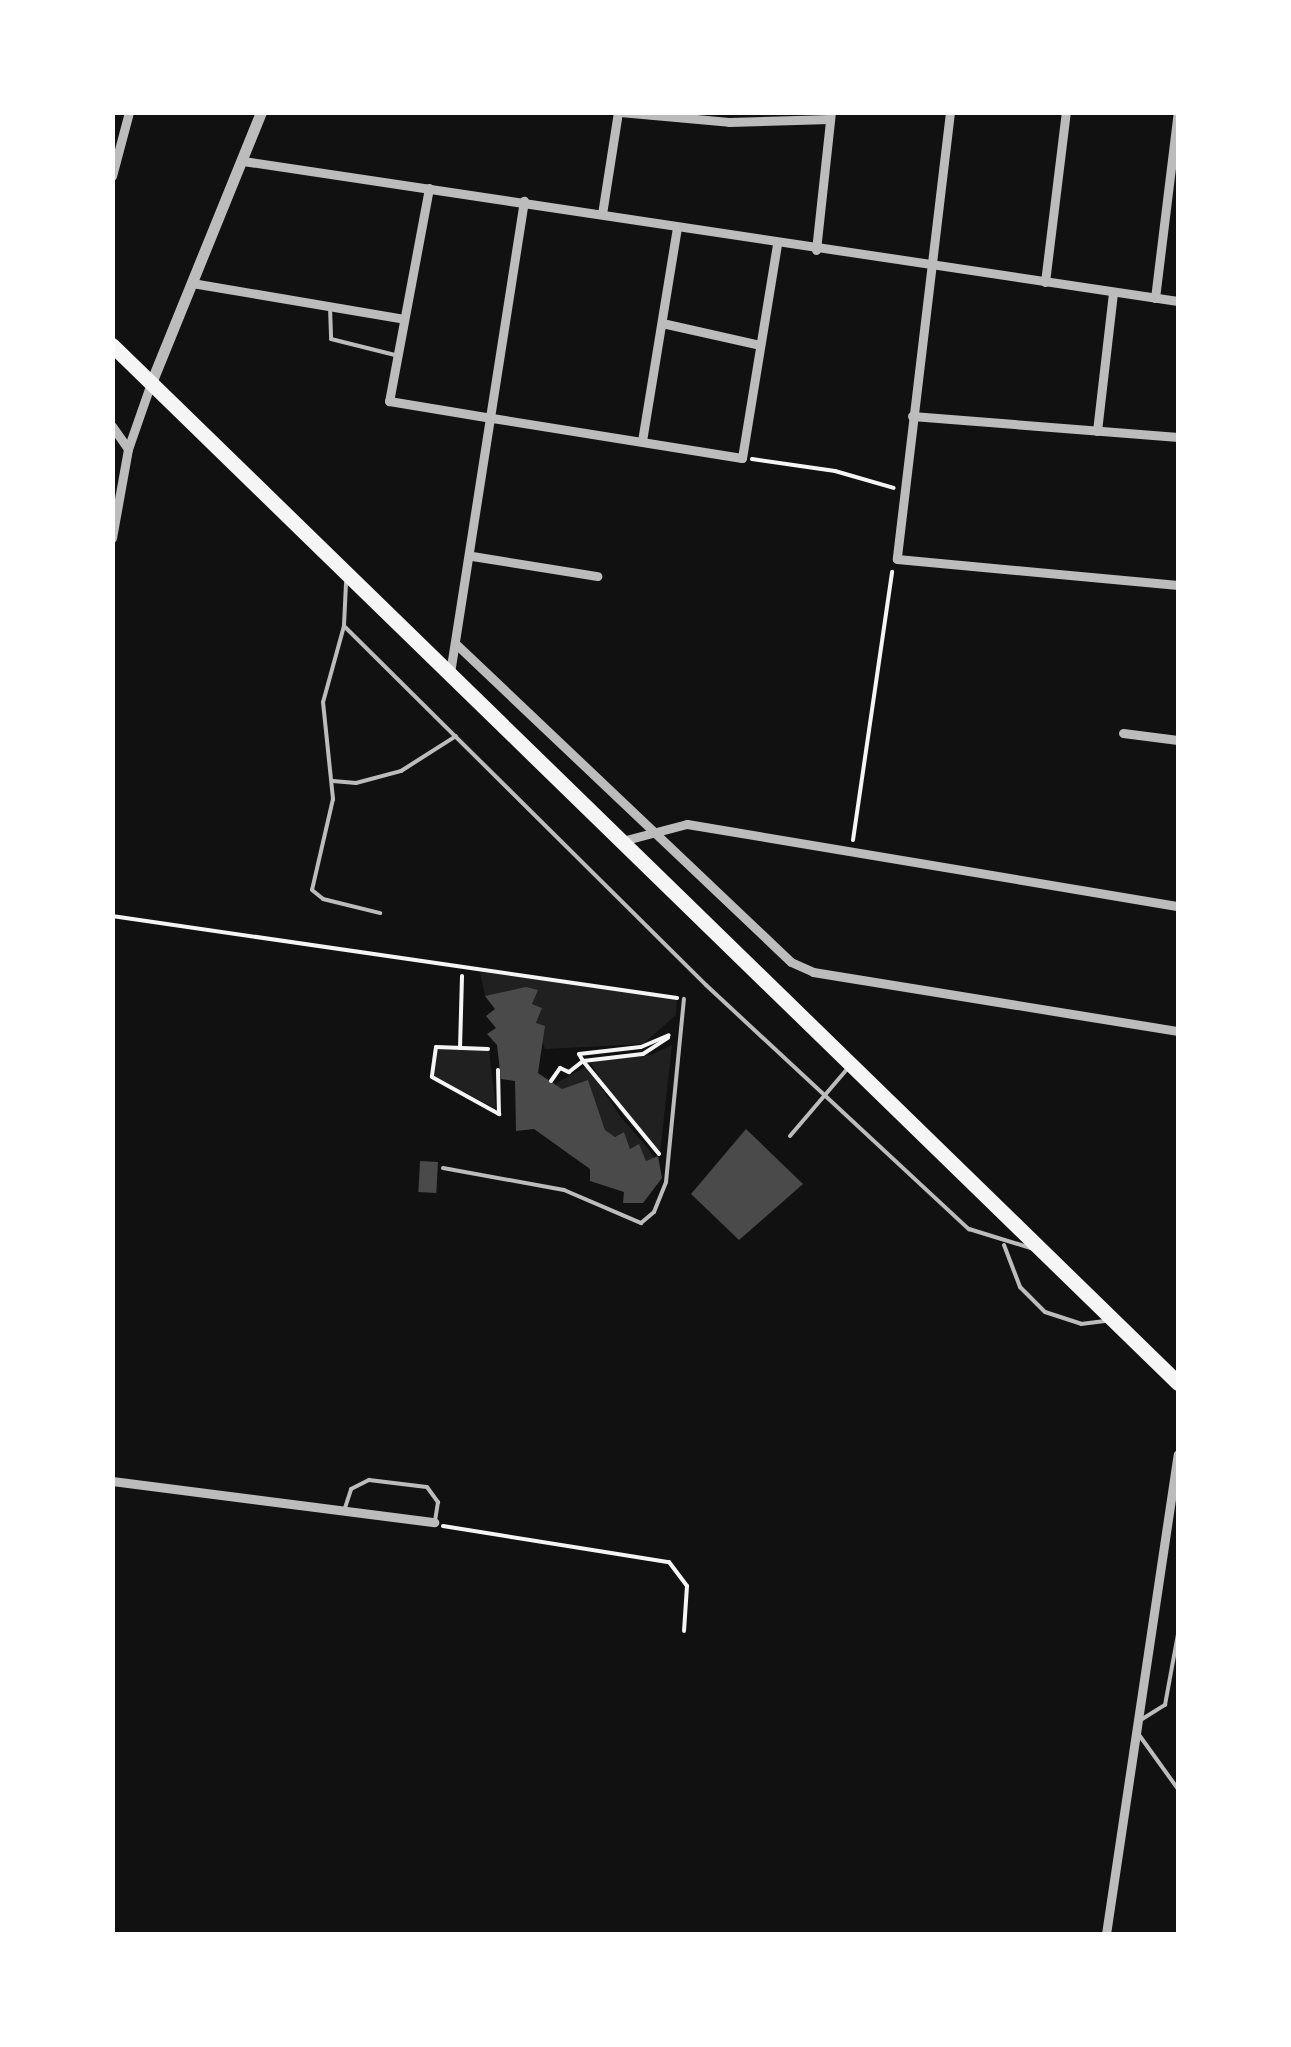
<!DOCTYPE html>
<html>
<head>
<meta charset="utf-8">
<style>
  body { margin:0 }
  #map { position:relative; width:1291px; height:2047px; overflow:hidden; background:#111; font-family:Lato,sans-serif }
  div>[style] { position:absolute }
  .green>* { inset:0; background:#202020 }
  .building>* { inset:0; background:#4a4a4a; transform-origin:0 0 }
  .path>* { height:4px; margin:-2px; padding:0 2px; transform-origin:2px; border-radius:2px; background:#f5f5f5 }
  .service>* { height:4px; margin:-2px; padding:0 2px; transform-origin:2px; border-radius:2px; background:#bcbcbc }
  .minor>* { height:9px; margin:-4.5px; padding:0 4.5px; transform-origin:4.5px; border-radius:4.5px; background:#bcbcbc }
  .tertiary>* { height:11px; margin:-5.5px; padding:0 5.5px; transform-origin:5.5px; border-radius:5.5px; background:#bcbcbc }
  .trunk>* { height:15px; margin:-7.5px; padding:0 7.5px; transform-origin:7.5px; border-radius:7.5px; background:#f5f5f5 }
  span { translate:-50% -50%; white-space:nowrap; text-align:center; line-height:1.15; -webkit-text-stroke:8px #fff; paint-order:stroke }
  .frame { position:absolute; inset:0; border:115px solid #fff; pointer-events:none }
</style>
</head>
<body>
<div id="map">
  <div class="green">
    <i style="clip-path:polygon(480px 972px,677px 997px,676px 1015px,643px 1044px,545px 1049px,536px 1023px,542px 1008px,532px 1004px,537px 990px,485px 996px)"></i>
    <i style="clip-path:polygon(672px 1045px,660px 1153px,623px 1115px,590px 1062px,651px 1055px)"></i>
    <i style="clip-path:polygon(438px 1049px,489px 1051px,496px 1109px,434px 1076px)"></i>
    <i style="clip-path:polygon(587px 1066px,620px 1116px,655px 1157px,646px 1161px,639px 1145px,630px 1149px,624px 1132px,615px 1137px,605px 1130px,588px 1081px,562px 1089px,555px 1084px)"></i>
  </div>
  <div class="building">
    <i style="clip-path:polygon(526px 987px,538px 990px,532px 1004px,542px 1008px,536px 1023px,545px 1026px,538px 1073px,562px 1089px,588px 1080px,605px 1130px,615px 1137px,624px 1132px,630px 1149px,639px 1144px,646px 1161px,658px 1156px,662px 1178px,643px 1203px,623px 1203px,624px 1192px,590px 1181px,590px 1169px,534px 1129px,516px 1131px,515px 1081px,501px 1079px,497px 1045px,487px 1034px,496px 1028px,486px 1016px,495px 1009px,485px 996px)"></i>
    <i style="clip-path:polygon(746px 1129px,803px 1184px,739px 1240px,691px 1194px)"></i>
    <i style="left:420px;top:1161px;width:18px;height:31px;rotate:3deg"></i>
  </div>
  <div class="path">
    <i style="left:752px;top:459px;width:84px;rotate:8.2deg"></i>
    <i style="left:835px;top:471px;width:61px;rotate:16.1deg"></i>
    <i style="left:853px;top:840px;width:271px;rotate:-81.7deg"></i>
    <i style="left:112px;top:916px;width:571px;rotate:8.26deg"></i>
    <i style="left:460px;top:1048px;width:72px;rotate:-88.4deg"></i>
    <i style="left:488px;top:1049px;width:52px;rotate:-177.8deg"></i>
    <i style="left:436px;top:1047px;width:30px;rotate:98deg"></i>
    <i style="left:432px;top:1077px;width:77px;rotate:28.9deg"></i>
    <i style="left:499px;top:1114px;width:44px;rotate:-91.3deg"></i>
    <i style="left:583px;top:1061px;width:120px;rotate:50.7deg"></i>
    <i style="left:583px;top:1061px;width:60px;rotate:-6.7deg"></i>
    <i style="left:643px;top:1054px;width:30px;rotate:-33deg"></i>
    <i style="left:551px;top:1081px;width:16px;rotate:-55deg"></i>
    <i style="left:560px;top:1068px;width:10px;rotate:24deg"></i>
    <i style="left:569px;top:1072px;width:18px;rotate:-38deg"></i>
    <i style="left:583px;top:1061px;width:8px;rotate:-120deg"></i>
    <i style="left:579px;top:1054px;width:62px;rotate:-6.4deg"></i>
    <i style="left:641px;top:1047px;width:30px;rotate:-23deg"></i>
    <i style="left:443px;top:1526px;width:229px;rotate:9.1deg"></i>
    <i style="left:669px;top:1562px;width:30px;rotate:53deg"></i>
    <i style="left:687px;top:1586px;width:45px;rotate:93.8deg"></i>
  </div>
  <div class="service">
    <i style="left:330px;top:307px;width:32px;rotate:88deg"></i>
    <i style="left:331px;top:339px;width:66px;rotate:14deg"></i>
    <i style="left:346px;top:583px;width:43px;rotate:92.7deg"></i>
    <i style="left:344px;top:626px;width:510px;rotate:44.76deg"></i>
    <i style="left:706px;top:985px;width:359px;rotate:42.9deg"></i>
    <i style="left:969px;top:1229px;width:68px;rotate:17.1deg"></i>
    <i style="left:344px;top:626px;width:79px;rotate:105.4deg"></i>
    <i style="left:323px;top:702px;width:98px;rotate:84.1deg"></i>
    <i style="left:333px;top:799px;width:93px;rotate:103deg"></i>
    <i style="left:312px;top:890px;width:14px;rotate:39deg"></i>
    <i style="left:323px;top:899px;width:59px;rotate:13.8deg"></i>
    <i style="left:333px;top:781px;width:23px;rotate:5deg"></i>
    <i style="left:356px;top:783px;width:47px;rotate:-14.9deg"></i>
    <i style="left:401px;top:771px;width:65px;rotate:-32.5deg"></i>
    <i style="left:790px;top:1136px;width:89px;rotate:-49.5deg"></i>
    <i style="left:443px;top:1168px;width:123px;rotate:10.3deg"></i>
    <i style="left:564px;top:1190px;width:84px;rotate:23.2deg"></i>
    <i style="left:641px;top:1223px;width:17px;rotate:-40deg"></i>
    <i style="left:654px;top:1212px;width:32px;rotate:-68deg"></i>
    <i style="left:666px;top:1182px;width:184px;rotate:-84.4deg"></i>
    <i style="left:1004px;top:1245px;width:45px;rotate:69.1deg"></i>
    <i style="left:1020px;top:1287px;width:35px;rotate:45deg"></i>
    <i style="left:1045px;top:1312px;width:38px;rotate:18deg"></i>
    <i style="left:1081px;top:1324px;width:26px;rotate:-7deg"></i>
    <i style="left:344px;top:1511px;width:23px;rotate:-72deg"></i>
    <i style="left:351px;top:1489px;width:20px;rotate:-27deg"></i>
    <i style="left:369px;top:1480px;width:58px;rotate:6.9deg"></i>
    <i style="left:427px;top:1487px;width:19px;rotate:54deg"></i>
    <i style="left:438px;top:1502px;width:18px;rotate:99deg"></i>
    <i style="left:1139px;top:1721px;width:31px;rotate:-32deg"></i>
    <i style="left:1165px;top:1705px;width:72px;rotate:-79.6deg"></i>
    <i style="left:1137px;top:1732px;width:70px;rotate:54.3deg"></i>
  </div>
  <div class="minor">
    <i style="left:620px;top:112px;width:109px;rotate:5.2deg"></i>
    <i style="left:729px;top:122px;width:101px;rotate:-1.7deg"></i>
    <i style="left:950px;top:112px;width:450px;rotate:96.8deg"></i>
    <i style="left:897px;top:559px;width:282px;rotate:5.3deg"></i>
    <i style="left:243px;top:161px;width:945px;rotate:8.52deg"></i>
    <i style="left:112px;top:176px;width:66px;rotate:-75.1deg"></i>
    <i style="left:429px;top:188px;width:217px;rotate:100.6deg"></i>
    <i style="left:389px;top:401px;width:104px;rotate:9.4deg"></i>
    <i style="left:492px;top:418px;width:253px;rotate:9.1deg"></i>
    <i style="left:742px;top:458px;width:217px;rotate:-80.7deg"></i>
    <i style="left:602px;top:214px;width:103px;rotate:-81.1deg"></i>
    <i style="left:816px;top:250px;width:139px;rotate:-83.8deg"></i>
    <i style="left:1045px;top:282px;width:171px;rotate:-83deg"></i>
    <i style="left:192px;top:283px;width:215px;rotate:9.6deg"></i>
    <i style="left:1155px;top:298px;width:187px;rotate:-83deg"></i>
    <i style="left:662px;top:323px;width:100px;rotate:12.7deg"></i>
    <i style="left:912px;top:416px;width:267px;rotate:4.5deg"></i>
    <i style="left:112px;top:426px;width:28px;rotate:55deg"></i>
    <i style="left:1097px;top:431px;width:140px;rotate:-83.4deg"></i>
    <i style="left:642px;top:441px;width:217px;rotate:-80.7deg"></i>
    <i style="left:112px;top:538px;width:90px;rotate:-79.8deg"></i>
    <i style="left:128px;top:449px;width:70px;rotate:-70.8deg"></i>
    <i style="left:472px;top:556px;width:127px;rotate:9.1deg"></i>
    <i style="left:457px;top:645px;width:460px;rotate:43.5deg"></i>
    <i style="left:791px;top:962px;width:24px;rotate:24deg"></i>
    <i style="left:813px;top:972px;width:370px;rotate:9.2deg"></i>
    <i style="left:450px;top:673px;width:478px;rotate:-81.1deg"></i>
    <i style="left:1123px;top:733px;width:55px;rotate:7.3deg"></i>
    <i style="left:622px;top:841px;width:67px;rotate:-14.7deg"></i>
    <i style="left:687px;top:824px;width:498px;rotate:9.5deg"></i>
    <i style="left:112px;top:1481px;width:325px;rotate:7.3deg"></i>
    <i style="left:1106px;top:1934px;width:485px;rotate:-81.5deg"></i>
  </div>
  <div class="tertiary">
    <i style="left:151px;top:383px;width:292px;rotate:-67.9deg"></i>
  </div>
  <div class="trunk">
    <i style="left:112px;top:345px;width:1488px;rotate:44.24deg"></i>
  </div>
  <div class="frame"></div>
</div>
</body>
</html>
